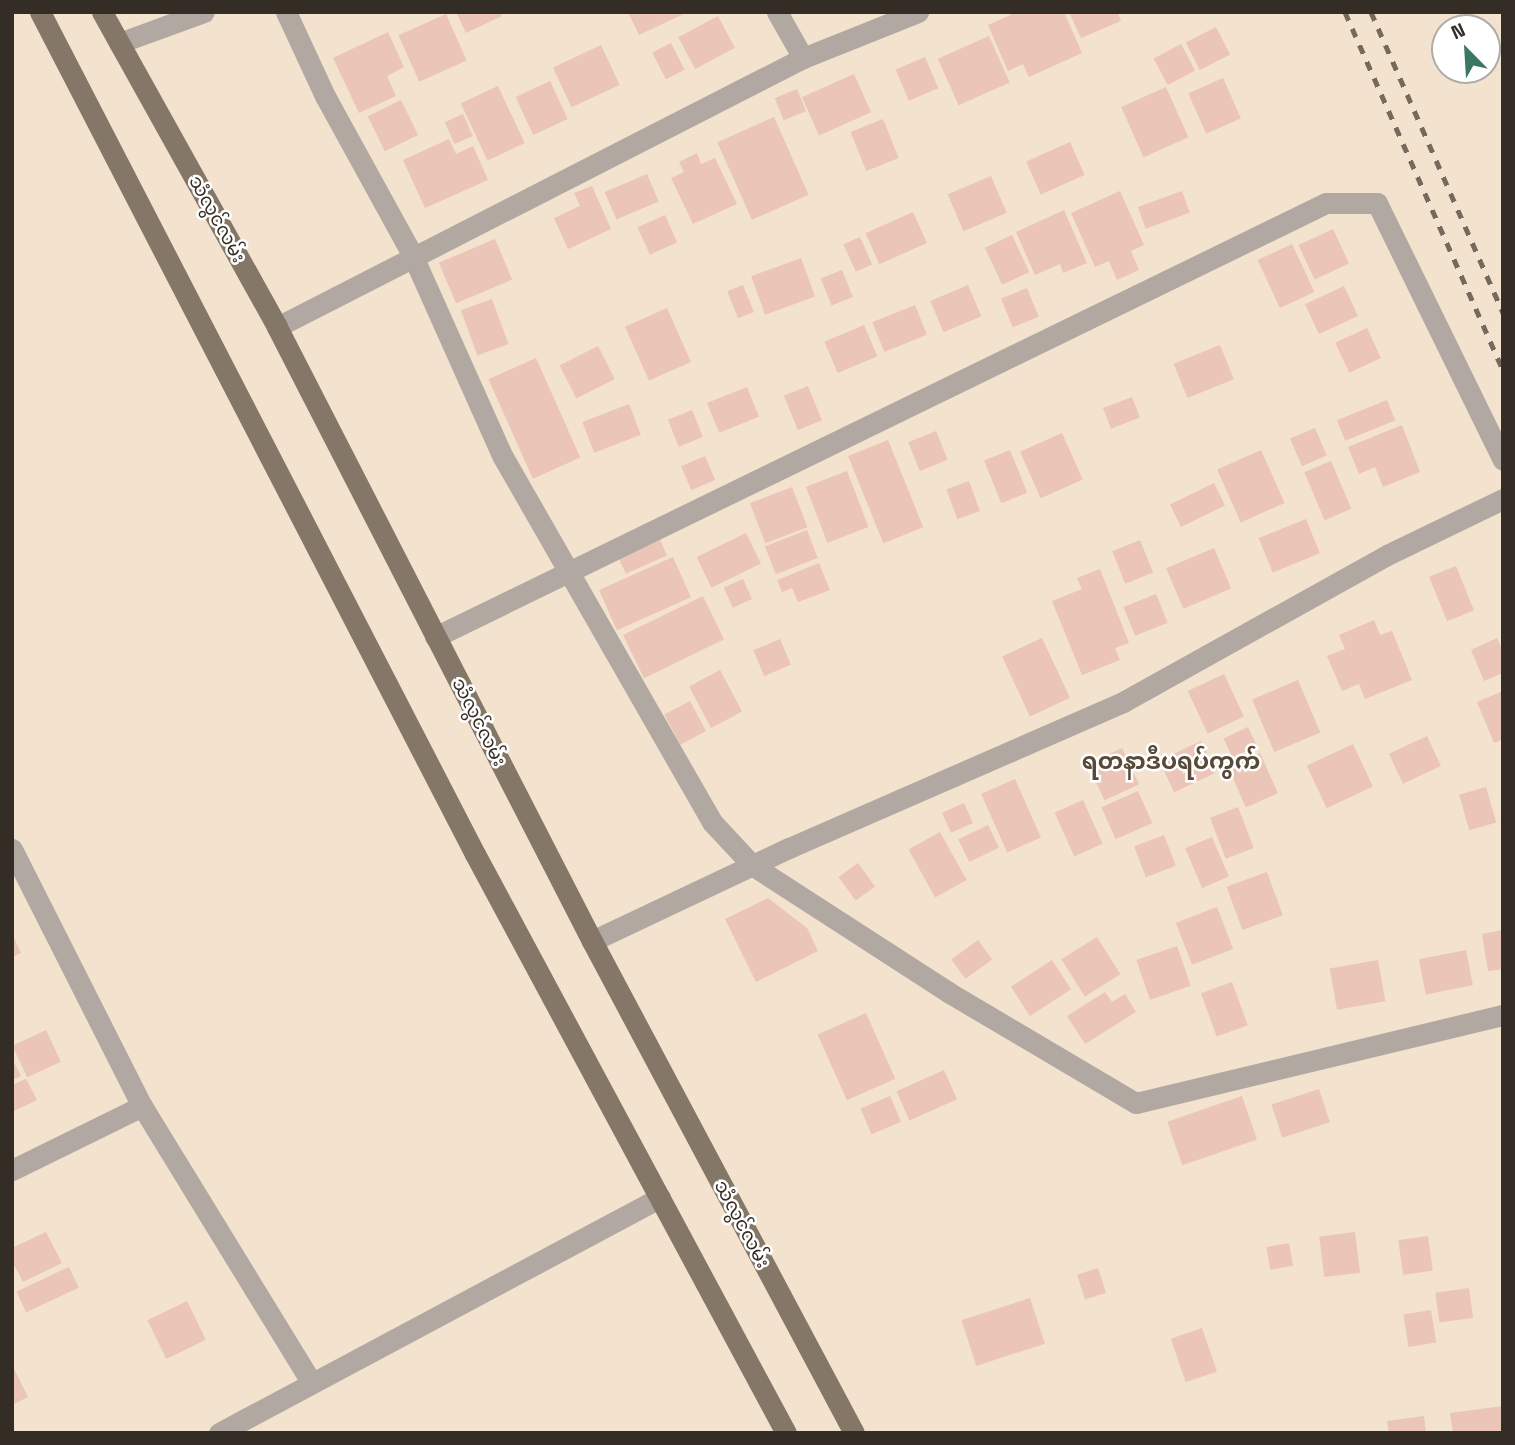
<!DOCTYPE html>
<html>
<head>
<meta charset="utf-8">
<style>
  body { margin:0 }
  #map { position:relative; width:1515px; height:1445px; overflow:hidden; background:#f3e2cd; font-family:"Space Grotesk","Noto Sans Myanmar",sans-serif }
  div>[style] { position:absolute }
  .building>* { inset:0; background:#ebc5b7; transform-origin:0 0 }
  .street>* { height:21px; margin:-10.5px; padding:0 10.5px; transform-origin:10.5px; border-radius:10.5px; background:#b1a9a1 }
  .primary>* { height:21px; margin:-10.5px; padding:0 10.5px; transform-origin:10.5px; border-radius:10.5px; background:#847768 }
  .rail>* { height:5px; margin-top:-2.5px; transform-origin:0; background:repeating-linear-gradient(90deg,#73695d 0 9px,transparent 0 18px) }
  span { translate:-50% -50%; white-space:nowrap; text-align:center; line-height:1.15; -webkit-text-stroke:5px #fff; paint-order:stroke }
  .street-label { font-size:19px; color:#342d25 }
  .quarter-label { font-size:23px; color:#584a38; font-weight:700 }
  .frame { position:absolute; inset:0; border:14px solid #342d25; pointer-events:none }
  .north { position:absolute; left:1431px; top:14px; width:70px; height:70px; box-sizing:border-box; background:#fff; border:2px solid #aeaba8; border-radius:50%; rotate:336deg; font-size:19px; font-weight:700; line-height:28px; text-align:center; color:#342d25 }
  .north::after { content:''; display:block; margin:auto; width:24px; height:32px; background:#3a7864; clip-path:polygon(50% 0,100% 100%,50% 72%,0 100%) }
</style>
</head>
<body>
<div id="map">
  <div class="building">
    <i style="clip-path:polygon(456px 12px,500px 12px,502px 16px,466px 33px)"></i>
    <i style="clip-path:polygon(628px 12px,688px 12px,639px 35px)"></i>
    <i style="clip-path:polygon(1017px 12px,1064px 12px,1082px 53px,1029px 77px,1023px 64px,1008px 71px,988px 25px)"></i>
    <i style="clip-path:polygon(1069px 12px,1117px 12px,1121px 21px,1081px 38px)"></i>
    <i style="left:446px;top:14px;width:51px;height:52px;rotate:66deg"></i>
    <i style="left:718px;top:16px;width:36px;height:45px;rotate:62deg"></i>
    <i style="left:1216px;top:27px;width:31px;height:34px;rotate:63deg"></i>
    <i style="clip-path:polygon(388px 32px,404px 67px,387px 76px,396px 96px,359px 113px,333px 58px)"></i>
    <i style="left:989px;top:36px;width:51px;height:56px;rotate:66deg"></i>
    <i style="left:671px;top:43px;width:30px;height:21px;rotate:63deg"></i>
    <i style="left:1181px;top:44px;width:30px;height:31px;rotate:62deg"></i>
    <i style="left:601px;top:45px;width:44px;height:53px;rotate:65deg"></i>
    <i style="left:925px;top:57px;width:34px;height:32px;rotate:67deg"></i>
    <i style="left:854px;top:74px;width:42px;height:57px;rotate:66deg"></i>
    <i style="left:1223px;top:78px;width:44px;height:38px;rotate:66deg"></i>
    <i style="left:550px;top:81px;width:42px;height:38px;rotate:65deg"></i>
    <i style="left:498px;top:86px;width:63px;height:41px;rotate:65deg"></i>
    <i style="left:1166px;top:87px;width:55px;height:49px;rotate:66deg"></i>
    <i style="left:797px;top:89px;width:24px;height:24px;rotate:68deg"></i>
    <i style="left:401px;top:100px;width:39px;height:37px;rotate:64deg"></i>
    <i style="left:463px;top:114px;width:24px;height:20px;rotate:66deg"></i>
    <i style="left:774px;top:117px;width:85px;height:62px;rotate:66deg"></i>
    <i style="left:883px;top:119px;width:42px;height:35px;rotate:68deg"></i>
    <i style="clip-path:polygon(449px 139px,456px 154px,473px 146px,488px 180px,425px 208px,403px 160px)"></i>
    <i style="left:1070px;top:142px;width:36px;height:48px;rotate:66deg"></i>
    <i style="clip-path:polygon(697px 153px,701px 164px,715px 158px,737px 204px,693px 224px,671px 178px,684px 172px,679px 162px)"></i>
    <i style="left:647px;top:174px;width:30px;height:46px;rotate:67deg"></i>
    <i style="left:991px;top:176px;width:40px;height:47px;rotate:67deg"></i>
    <i style="clip-path:polygon(592px 186px,611px 229px,568px 249px,554px 218px,580px 206px,574px 193px)"></i>
    <i style="clip-path:polygon(1120px 191px,1144px 245px,1131px 251px,1139px 270px,1117px 280px,1109px 261px,1095px 267px,1071px 213px)"></i>
    <i style="left:1182px;top:191px;width:23px;height:47px;rotate:70deg"></i>
    <i style="clip-path:polygon(1064px 210px,1087px 263px,1063px 273px,1060px 264px,1035px 275px,1016px 232px)"></i>
    <i style="left:913px;top:212px;width:34px;height:52px;rotate:66deg"></i>
    <i style="left:665px;top:215px;width:30px;height:30px;rotate:66deg"></i>
    <i style="left:1333px;top:229px;width:38px;height:38px;rotate:65deg"></i>
    <i style="left:1012px;top:235px;width:41px;height:30px;rotate:65deg"></i>
    <i style="left:860px;top:237px;width:30px;height:18px;rotate:66deg"></i>
    <i style="left:495px;top:239px;width:44px;height:61px;rotate:67deg"></i>
    <i style="left:1292px;top:244px;width:53px;height:38px;rotate:65deg"></i>
    <i style="left:801px;top:258px;width:41px;height:53px;rotate:70deg"></i>
    <i style="left:842px;top:270px;width:29px;height:23px;rotate:68deg"></i>
    <i style="left:743px;top:285px;width:29px;height:17px;rotate:68deg"></i>
    <i style="left:968px;top:285px;width:34px;height:41px;rotate:67deg"></i>
    <i style="left:1344px;top:286px;width:33px;height:43px;rotate:65deg"></i>
    <i style="left:1027px;top:288px;width:31px;height:28px;rotate:68deg"></i>
    <i style="left:492px;top:299px;width:48px;height:33px;rotate:70deg"></i>
    <i style="left:915px;top:305px;width:32px;height:46px;rotate:68deg"></i>
    <i style="left:667px;top:308px;width:59px;height:46px;rotate:66deg"></i>
    <i style="left:864px;top:325px;width:34px;height:43px;rotate:67deg"></i>
    <i style="left:1367px;top:328px;width:33px;height:35px;rotate:65deg"></i>
    <i style="left:1220px;top:345px;width:37px;height:50px;rotate:68deg"></i>
    <i style="left:598px;top:346px;width:37px;height:43px;rotate:63deg"></i>
    <i style="left:536px;top:358px;width:109px;height:52px;rotate:66deg"></i>
    <i style="left:808px;top:386px;width:37px;height:26px;rotate:68deg"></i>
    <i style="left:747px;top:387px;width:32px;height:43px;rotate:68deg"></i>
    <i style="left:1132px;top:397px;width:22px;height:31px;rotate:69deg"></i>
    <i style="left:1387px;top:400px;width:22px;height:54px;rotate:68deg"></i>
    <i style="left:629px;top:404px;width:33px;height:50px;rotate:69deg"></i>
    <i style="left:692px;top:410px;width:29px;height:26px;rotate:68deg"></i>
    <i style="clip-path:polygon(1402px 425px,1420px 472px,1383px 487px,1375px 467px,1359px 474px,1348px 447px)"></i>
    <i style="left:1315px;top:428px;width:30px;height:27px;rotate:67deg"></i>
    <i style="left:936px;top:431px;width:31px;height:30px;rotate:68deg"></i>
    <i style="left:1062px;top:433px;width:51px;height:46px;rotate:66deg"></i>
    <i style="left:888px;top:440px;width:94px;height:43px;rotate:68deg"></i>
    <i style="left:1010px;top:450px;width:46px;height:28px;rotate:68deg"></i>
    <i style="left:1261px;top:450px;width:58px;height:48px;rotate:66deg"></i>
    <i style="left:705px;top:456px;width:26px;height:26px;rotate:67deg"></i>
    <i style="left:1331px;top:461px;width:52px;height:29px;rotate:67deg"></i>
    <i style="left:847px;top:471px;width:60px;height:44px;rotate:69deg"></i>
    <i style="left:969px;top:481px;width:32px;height:24px;rotate:70deg"></i>
    <i style="left:1214px;top:483px;width:25px;height:49px;rotate:64deg"></i>
    <i style="left:792px;top:487px;width:43px;height:45px;rotate:69deg"></i>
    <i style="left:1306px;top:519px;width:37px;height:51px;rotate:68deg"></i>
    <i style="left:807px;top:530px;width:30px;height:45px;rotate:69deg"></i>
    <i style="left:746px;top:533px;width:34px;height:55px;rotate:64deg"></i>
    <i style="left:660px;top:540px;width:17px;height:45px;rotate:66deg"></i>
    <i style="left:1140px;top:540px;width:35px;height:30px;rotate:68deg"></i>
    <i style="left:1214px;top:548px;width:44px;height:52px;rotate:67deg"></i>
    <i style="left:673px;top:557px;width:44px;height:81px;rotate:66deg"></i>
    <i style="clip-path:polygon(819px 563px,830px 590px,798px 602px,792px 588px,782px 592px,777px 580px)"></i>
    <i style="left:1456px;top:566px;width:48px;height:29px;rotate:68deg"></i>
    <i style="clip-path:polygon(1100px 569px,1129px 643px,1115px 648px,1120px 660px,1082px 675px,1052px 601px,1082px 589px,1077px 578px)"></i>
    <i style="left:743px;top:579px;width:22px;height:21px;rotate:66deg"></i>
    <i style="left:1156px;top:594px;width:31px;height:35px;rotate:68deg"></i>
    <i style="left:703px;top:596px;width:48px;height:89px;rotate:64deg"></i>
    <i style="clip-path:polygon(1374px 620px,1380px 635px,1392px 631px,1412px 680px,1365px 699px,1359px 684px,1342px 691px,1327px 656px,1345px 649px,1339px 635px)"></i>
    <i style="left:1042px;top:638px;width:66px;height:44px;rotate:65deg"></i>
    <i style="clip-path:polygon(1497px 638px,1503px 652px,1503px 673px,1484px 681px,1471px 650px)"></i>
    <i style="left:780px;top:639px;width:28px;height:29px;rotate:67deg"></i>
    <i style="left:720px;top:670px;width:47px;height:35px;rotate:62deg"></i>
    <i style="left:1224px;top:674px;width:47px;height:40px;rotate:65deg"></i>
    <i style="left:1298px;top:680px;width:57px;height:50px;rotate:67deg"></i>
    <i style="clip-path:polygon(1503px 691px,1503px 739px,1494px 743px,1477px 702px)"></i>
    <i style="left:690px;top:701px;width:34px;height:29px;rotate:62deg"></i>
    <i style="left:1248px;top:727px;width:21px;height:27px;rotate:65deg"></i>
    <i style="left:1427px;top:736px;width:33px;height:42px;rotate:65deg"></i>
    <i style="left:1201px;top:741px;width:35px;height:46px;rotate:65deg"></i>
    <i style="left:1353px;top:744px;width:47px;height:51px;rotate:65deg"></i>
    <i style="left:1122px;top:748px;width:40px;height:38px;rotate:65deg"></i>
    <i style="left:1260px;top:753px;width:44px;height:35px;rotate:66deg"></i>
    <i style="left:1015px;top:779px;width:64px;height:37px;rotate:66deg"></i>
    <i style="left:1486px;top:787px;width:37px;height:28px;rotate:74deg"></i>
    <i style="left:1138px;top:791px;width:35px;height:40px;rotate:66deg"></i>
    <i style="left:1083px;top:800px;width:48px;height:31px;rotate:66deg"></i>
    <i style="left:964px;top:803px;width:22px;height:24px;rotate:66deg"></i>
    <i style="left:1238px;top:807px;width:44px;height:30px;rotate:69deg"></i>
    <i style="left:988px;top:825px;width:25px;height:33px;rotate:64deg"></i>
    <i style="left:940px;top:832px;width:55px;height:36px;rotate:61deg"></i>
    <i style="left:1164px;top:835px;width:33px;height:32px;rotate:69deg"></i>
    <i style="left:1212px;top:837px;width:43px;height:29px;rotate:67deg"></i>
    <i style="left:858px;top:863px;width:29px;height:24px;rotate:54deg"></i>
    <i style="left:1267px;top:872px;width:46px;height:43px;rotate:70deg"></i>
    <i style="clip-path:polygon(768px 898px,807px 928px,818px 951px,756px 982px,725px 919px)"></i>
    <i style="left:1217px;top:907px;width:45px;height:44px;rotate:69deg"></i>
    <i style="clip-path:polygon(1503px 930px,1503px 969px,1488px 971px,1482px 934px)"></i>
    <i style="clip-path:polygon(12px 934px,21px 953px,12px 957px)"></i>
    <i style="left:1097px;top:937px;width:44px;height:42px;rotate:58deg"></i>
    <i style="left:978px;top:940px;width:24px;height:33px;rotate:54deg"></i>
    <i style="left:1177px;top:946px;width:42px;height:43px;rotate:71deg"></i>
    <i style="left:1466px;top:950px;width:36px;height:48px;rotate:79deg"></i>
    <i style="left:1052px;top:960px;width:35px;height:49px;rotate:57deg"></i>
    <i style="left:1378px;top:960px;width:42px;height:49px;rotate:80deg"></i>
    <i style="left:1232px;top:982px;width:46px;height:33px;rotate:70deg"></i>
    <i style="clip-path:polygon(1105px 992px,1112px 1002px,1125px 994px,1136px 1012px,1085px 1044px,1067px 1016px)"></i>
    <i style="left:866px;top:1013px;width:72px;height:53px;rotate:66deg"></i>
    <i style="left:46px;top:1030px;width:35px;height:37px;rotate:65deg"></i>
    <i style="clip-path:polygon(12px 1059px,21px 1076px,12px 1080px)"></i>
    <i style="left:944px;top:1070px;width:32px;height:52px;rotate:66deg"></i>
    <i style="clip-path:polygon(26px 1079px,37px 1100px,12px 1112px,12px 1085px)"></i>
    <i style="left:1319px;top:1089px;width:35px;height:50px;rotate:72deg"></i>
    <i style="left:890px;top:1096px;width:28px;height:32px;rotate:67deg"></i>
    <i style="left:1242px;top:1096px;width:46px;height:79px;rotate:71deg"></i>
    <i style="clip-path:polygon(46px 1232px,62px 1263px,23px 1282px,12px 1261px,12px 1248px)"></i>
    <i style="left:1355px;top:1232px;width:41px;height:36px;rotate:83deg"></i>
    <i style="left:1428px;top:1236px;width:35px;height:30px;rotate:82deg"></i>
    <i style="left:1289px;top:1243px;width:23px;height:23px;rotate:80deg"></i>
    <i style="left:69px;top:1267px;width:23px;height:58px;rotate:65deg"></i>
    <i style="left:1098px;top:1268px;width:26px;height:22px;rotate:72deg"></i>
    <i style="left:1469px;top:1288px;width:30px;height:34px;rotate:82deg"></i>
    <i style="left:1030px;top:1298px;width:48px;height:72px;rotate:72deg"></i>
    <i style="left:187px;top:1301px;width:43px;height:44px;rotate:64deg"></i>
    <i style="left:1431px;top:1310px;width:33px;height:28px;rotate:81deg"></i>
    <i style="left:1202px;top:1328px;width:46px;height:33px;rotate:71deg"></i>
    <i style="clip-path:polygon(12px 1365px,28px 1397px,12px 1405px)"></i>
    <i style="clip-path:polygon(1503px 1406px,1503px 1433px,1453px 1433px,1450px 1413px)"></i>
    <i style="clip-path:polygon(1424px 1416px,1426px 1433px,1389px 1433px,1387px 1421px)"></i>
  </div>
  <div class="street">
    <i style="left:286px;top:12px;width:93px;rotate:65.1deg"></i>
    <i style="left:325px;top:96px;width:180px;rotate:61.2deg"></i>
    <i style="left:412px;top:254px;width:222px;rotate:65.9deg"></i>
    <i style="left:503px;top:457px;width:421px;rotate:60.2deg"></i>
    <i style="left:712px;top:822px;width:59px;rotate:47.1deg"></i>
    <i style="left:752px;top:865px;width:234px;rotate:32.9deg"></i>
    <i style="left:948px;top:992px;width:218px;rotate:30.6deg"></i>
    <i style="left:1136px;top:1103px;width:377px;rotate:-13.5deg"></i>
    <i style="left:777px;top:12px;width:53px;rotate:60.5deg"></i>
    <i style="left:119px;top:43px;width:90px;rotate:-20deg"></i>
    <i style="left:277px;top:327px;width:591px;rotate:-27.09deg"></i>
    <i style="left:803px;top:58px;width:124px;rotate:-21.8deg"></i>
    <i style="left:435px;top:637px;width:991px;rotate:-25.97deg"></i>
    <i style="left:1326px;top:203px;width:51px"></i>
    <i style="left:1377px;top:203px;width:286px;rotate:63.9deg"></i>
    <i style="left:12px;top:849px;width:288px;rotate:63.2deg"></i>
    <i style="left:142px;top:1106px;width:325px;rotate:58.5deg"></i>
    <i style="left:592px;top:941px;width:218px;rotate:-25.3deg"></i>
    <i style="left:789px;top:848px;width:365px;rotate:-23.6deg"></i>
    <i style="left:1123px;top:702px;width:302px;rotate:-29.1deg"></i>
    <i style="left:1387px;top:555px;width:129px;rotate:-25.8deg"></i>
    <i style="left:12px;top:1170px;width:145px;rotate:-26.2deg"></i>
    <i style="left:219px;top:1433px;width:500px;rotate:-28.1deg"></i>
  </div>
  <div class="primary">
    <i style="left:40px;top:12px;width:948px;rotate:62.68deg"></i>
    <i style="left:475px;top:854px;width:657px;rotate:61.76deg"></i>
    <i style="left:102px;top:12px;width:360px;rotate:60.9deg"></i>
    <i style="left:277px;top:327px;width:690px;rotate:62.84deg"></i>
    <i style="left:592px;top:941px;width:557px;rotate:61.96deg"></i>
  </div>
  <div class="rail">
    <i style="left:1345px;top:12px;width:391px;rotate:66.2deg"></i>
    <i style="left:1371px;top:12px;width:329px;rotate:66.3deg"></i>
  </div>
  <div class="street-label">
    <span style="left:217px;top:219px;rotate:61deg">သံလွင်လမ်း</span>
    <span style="left:479px;top:722px;rotate:63deg">သံလွင်လမ်း</span>
    <span style="left:742px;top:1224px;rotate:62deg">သံလွင်လမ်း</span>
  </div>
  <div class="quarter-label">
    <span style="left:1171px;top:761px">ရတနာဒီပရပ်ကွက်</span>
  </div>
  <div class="frame"></div>
  <div class="north">N</div>
</div>
</body>
</html>
